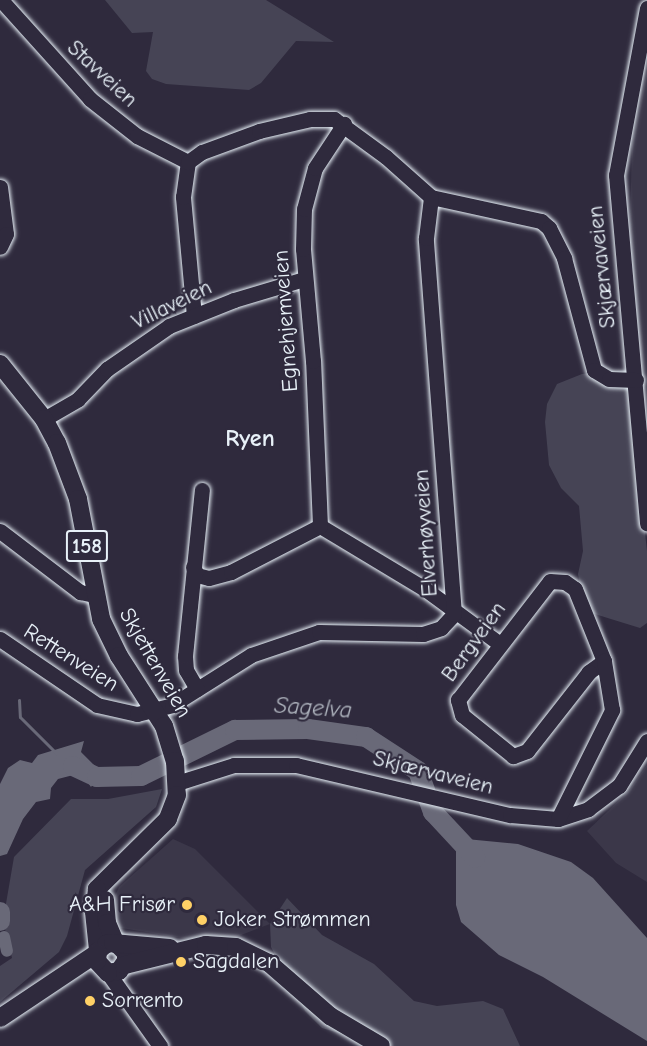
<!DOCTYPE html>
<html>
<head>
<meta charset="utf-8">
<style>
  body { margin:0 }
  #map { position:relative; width:647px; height:1046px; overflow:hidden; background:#2f2a3d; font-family:"Comic Neue",sans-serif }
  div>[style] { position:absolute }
  .built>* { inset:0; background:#3b3749 }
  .green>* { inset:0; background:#464455 }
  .water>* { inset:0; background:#696978 }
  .stream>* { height:3px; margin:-1.5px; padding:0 1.5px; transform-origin:1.5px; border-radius:1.5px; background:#696978 }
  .canal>* { height:12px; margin:-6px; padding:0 6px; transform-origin:6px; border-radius:6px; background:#696978 }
  .river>* { height:20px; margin:-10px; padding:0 10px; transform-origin:10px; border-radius:10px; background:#696978 }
  .roads { filter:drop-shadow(0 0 2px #e8f1f8) drop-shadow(0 0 2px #e8f1f8) }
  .minor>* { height:15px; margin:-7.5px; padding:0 7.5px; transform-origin:7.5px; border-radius:7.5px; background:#2f2a3d }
  .major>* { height:18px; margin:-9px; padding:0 9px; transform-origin:9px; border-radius:9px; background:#2f2a3d }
  .dots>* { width:16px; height:16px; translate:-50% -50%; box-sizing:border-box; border:3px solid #2f2a3d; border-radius:50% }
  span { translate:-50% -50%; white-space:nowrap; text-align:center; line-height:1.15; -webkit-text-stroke:4.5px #2f2a3d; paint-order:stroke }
  .shield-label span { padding:2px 4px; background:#2f2a3d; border:2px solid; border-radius:4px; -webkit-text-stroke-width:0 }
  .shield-label { font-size:21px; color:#e8f1f8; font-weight:700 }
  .street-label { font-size:22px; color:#e8f1f8 }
  .poi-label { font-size:22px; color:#e8f1f8 }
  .right { translate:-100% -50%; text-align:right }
  .left { translate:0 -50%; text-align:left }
  .neighbourhood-label { font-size:24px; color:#e8f1f8; font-weight:700 }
  .water-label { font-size:24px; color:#afb4be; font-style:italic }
</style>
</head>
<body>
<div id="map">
  <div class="built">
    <i style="clip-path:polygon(647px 71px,647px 453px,629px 262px,632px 146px)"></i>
    <i style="clip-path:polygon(647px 765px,647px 882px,616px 863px,587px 831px,629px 791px)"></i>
    <i style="clip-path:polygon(173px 839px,195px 849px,270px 924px,236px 937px,189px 939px,115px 927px,112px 902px,119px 887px)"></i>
  </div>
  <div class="green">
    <i style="clip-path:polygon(105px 0,266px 0,334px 42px,296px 41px,261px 83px,249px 90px,166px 84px,152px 79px,146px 71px,153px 32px,132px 33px)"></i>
    <i style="clip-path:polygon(627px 370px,647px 551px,647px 623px,640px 628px,585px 611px,578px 574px,583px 551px,579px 506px,561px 488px,549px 465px,545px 422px,547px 404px,557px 384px,582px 374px)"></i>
    <i style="clip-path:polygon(162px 789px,156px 807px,85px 870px,67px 936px,59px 952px,0 1002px,0 966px,12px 958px,3px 921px,14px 857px,71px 799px,108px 799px)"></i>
    <i style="clip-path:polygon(287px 898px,322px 935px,374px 964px,414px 1001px,437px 1006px,483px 1001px,503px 1009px,520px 1046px,383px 1046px,322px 1028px,305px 1011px,271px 947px,270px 924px)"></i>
  </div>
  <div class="water">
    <i style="clip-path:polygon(84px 741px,81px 752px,101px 772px,91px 787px,81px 773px,58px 779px,51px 788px,50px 799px,36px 802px,23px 819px,7px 854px,0 856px,0 784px,8px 768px,20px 760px,32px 763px,38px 755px)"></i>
    <i style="clip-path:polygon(456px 838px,518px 844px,571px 862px,593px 878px,647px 938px,647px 1041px,543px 977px,499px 955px,461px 922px,456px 905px)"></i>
  </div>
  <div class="stream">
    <i style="left:19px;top:700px;width:17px;rotate:87deg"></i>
    <i style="left:20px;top:717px;width:51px;rotate:45deg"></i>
  </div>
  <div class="canal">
    <i style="left:4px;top:937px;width:14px;rotate:78deg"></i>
  </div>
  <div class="river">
    <i style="left:73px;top:766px;width:26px;rotate:25deg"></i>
    <i style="left:97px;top:777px;width:44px;rotate:-1.3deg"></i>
    <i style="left:141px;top:776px;width:105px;rotate:-26.1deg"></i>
    <i style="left:235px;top:730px;width:73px;rotate:-0.8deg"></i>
    <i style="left:308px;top:729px;width:59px;rotate:7.9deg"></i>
    <i style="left:366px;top:737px;width:62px;rotate:33.2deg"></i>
    <i style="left:418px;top:771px;width:44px;rotate:69.9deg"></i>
    <i style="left:433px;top:812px;width:62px;rotate:47deg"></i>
    <i style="left:0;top:912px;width:9px;rotate:90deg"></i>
  </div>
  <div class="roads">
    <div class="minor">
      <i style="left:1px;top:0;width:133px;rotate:48deg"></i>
      <i style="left:90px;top:99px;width:60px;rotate:38.2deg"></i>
      <i style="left:137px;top:136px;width:57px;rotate:27deg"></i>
      <i style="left:647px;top:8px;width:170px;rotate:100.5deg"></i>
      <i style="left:616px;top:175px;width:350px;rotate:84.9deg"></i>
      <i style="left:0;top:187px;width:47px;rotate:82.7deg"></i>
      <i style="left:6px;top:234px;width:14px;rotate:115deg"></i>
      <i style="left:431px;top:197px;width:113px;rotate:12.3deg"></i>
      <i style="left:541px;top:221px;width:11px;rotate:41deg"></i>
      <i style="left:549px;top:228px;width:34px;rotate:63deg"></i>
      <i style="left:564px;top:258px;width:116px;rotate:75deg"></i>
      <i style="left:594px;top:370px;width:17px;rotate:31deg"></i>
      <i style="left:609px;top:379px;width:27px;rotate:2deg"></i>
      <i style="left:194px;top:316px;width:120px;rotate:-95.3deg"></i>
      <i style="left:183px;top:197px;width:35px;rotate:-82deg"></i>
      <i style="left:188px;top:162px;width:17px;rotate:-36deg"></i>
      <i style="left:202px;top:152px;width:61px;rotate:-20.2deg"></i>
      <i style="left:259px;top:131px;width:52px;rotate:-13.2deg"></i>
      <i style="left:310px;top:119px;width:24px"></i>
      <i style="left:334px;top:119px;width:64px;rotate:36.2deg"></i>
      <i style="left:386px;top:157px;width:60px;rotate:41.6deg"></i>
      <i style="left:44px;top:419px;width:39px;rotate:-30deg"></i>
      <i style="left:78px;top:399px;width:42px;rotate:-46deg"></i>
      <i style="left:107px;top:369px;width:75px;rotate:-34.7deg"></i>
      <i style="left:169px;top:326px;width:70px;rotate:-21.8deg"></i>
      <i style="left:234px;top:300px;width:73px;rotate:-16.7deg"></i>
      <i style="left:320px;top:526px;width:122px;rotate:31deg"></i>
      <i style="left:425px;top:589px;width:93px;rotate:36.3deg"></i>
      <i style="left:0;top:531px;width:101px;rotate:37.3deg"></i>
      <i style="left:80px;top:592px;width:14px;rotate:12deg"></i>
      <i style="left:193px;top:567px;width:9px;rotate:63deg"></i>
      <i style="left:197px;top:575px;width:12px;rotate:14deg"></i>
      <i style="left:209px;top:578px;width:23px;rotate:-15deg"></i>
      <i style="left:231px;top:572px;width:100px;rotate:-27.3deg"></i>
      <i style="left:320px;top:526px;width:165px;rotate:-92.4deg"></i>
      <i style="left:313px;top:361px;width:112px;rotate:-95.1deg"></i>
      <i style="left:303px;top:249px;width:40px;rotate:-88.6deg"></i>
      <i style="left:304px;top:209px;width:42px;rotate:-75deg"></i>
      <i style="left:315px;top:168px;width:53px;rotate:-56.6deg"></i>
      <i style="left:550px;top:581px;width:15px;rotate:4deg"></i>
      <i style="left:565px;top:582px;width:12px;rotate:35deg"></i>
      <i style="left:575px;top:589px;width:78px;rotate:68.1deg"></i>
      <i style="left:604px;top:661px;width:19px;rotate:144deg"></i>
      <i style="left:589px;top:672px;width:100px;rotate:128.1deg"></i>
      <i style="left:527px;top:751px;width:15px;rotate:160deg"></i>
      <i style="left:513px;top:756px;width:65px;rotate:-141.2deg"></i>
      <i style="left:462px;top:715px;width:16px;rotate:-105deg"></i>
      <i style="left:458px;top:700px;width:150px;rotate:-52.3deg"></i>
      <i style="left:0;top:639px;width:117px;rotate:34.2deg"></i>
      <i style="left:97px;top:705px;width:41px;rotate:12.7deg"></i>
      <i style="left:137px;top:714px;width:36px;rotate:-14deg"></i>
      <i style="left:172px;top:705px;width:93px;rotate:-32.3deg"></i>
      <i style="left:251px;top:655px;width:72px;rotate:-18.7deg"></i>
      <i style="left:319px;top:632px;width:104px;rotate:1.1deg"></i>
      <i style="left:423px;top:634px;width:19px;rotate:-18deg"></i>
      <i style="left:441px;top:628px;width:19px;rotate:-47deg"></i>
      <i style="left:454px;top:614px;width:377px;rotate:-94.3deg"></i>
      <i style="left:426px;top:238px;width:41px;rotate:-83deg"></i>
      <i style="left:197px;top:689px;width:22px;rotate:-120deg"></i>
      <i style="left:186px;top:670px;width:14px;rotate:-94deg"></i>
      <i style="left:185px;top:656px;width:167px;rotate:-84.2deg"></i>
      <i style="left:177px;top:783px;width:60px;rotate:-17.5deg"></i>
      <i style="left:234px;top:765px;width:62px"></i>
      <i style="left:296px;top:765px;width:220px;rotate:13.2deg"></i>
      <i style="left:510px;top:815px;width:48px;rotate:4.8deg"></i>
      <i style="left:558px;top:819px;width:32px;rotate:-18deg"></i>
      <i style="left:588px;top:809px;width:39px;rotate:-37deg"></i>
      <i style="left:619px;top:786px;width:53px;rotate:-58.1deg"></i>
      <i style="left:558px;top:819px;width:122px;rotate:-63.6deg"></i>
      <i style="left:612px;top:710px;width:50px;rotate:-99.3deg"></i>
      <i style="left:108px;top:973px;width:90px;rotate:54.5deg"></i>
    </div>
    <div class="major">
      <i style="left:0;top:364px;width:70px;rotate:51.3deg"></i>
      <i style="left:44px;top:419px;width:27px;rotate:62deg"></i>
      <i style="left:57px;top:443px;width:60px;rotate:69.4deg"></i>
      <i style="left:78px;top:499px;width:122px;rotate:79.1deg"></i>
      <i style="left:101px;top:619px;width:41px;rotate:64.1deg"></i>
      <i style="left:119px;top:656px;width:83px;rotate:57.3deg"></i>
      <i style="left:164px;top:726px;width:37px;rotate:73deg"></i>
      <i style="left:175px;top:761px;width:34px;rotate:87deg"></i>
      <i style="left:177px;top:795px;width:26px;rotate:111deg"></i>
      <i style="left:168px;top:819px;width:100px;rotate:135.4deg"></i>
      <i style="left:97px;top:889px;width:23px;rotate:97deg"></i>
      <i style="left:94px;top:912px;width:39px;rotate:84deg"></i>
      <i style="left:105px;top:900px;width:23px;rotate:85deg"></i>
      <i style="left:107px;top:923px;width:23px;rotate:67deg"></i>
      <i style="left:117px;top:944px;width:13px;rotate:45deg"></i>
      <i style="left:126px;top:953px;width:8px;rotate:90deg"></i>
      <i style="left:126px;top:961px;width:12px;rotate:125deg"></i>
      <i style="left:119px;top:971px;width:11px;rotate:170deg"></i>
      <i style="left:108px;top:973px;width:16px;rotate:-133deg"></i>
      <i style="left:97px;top:961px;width:10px;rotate:-84deg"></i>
      <i style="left:98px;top:951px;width:11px;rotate:-41deg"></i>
      <i style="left:106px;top:944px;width:7px;rotate:-8deg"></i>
      <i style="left:113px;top:943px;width:57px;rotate:5deg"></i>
      <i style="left:125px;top:965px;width:83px;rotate:-13.9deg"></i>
      <i style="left:206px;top:945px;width:30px;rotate:4deg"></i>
      <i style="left:236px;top:947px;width:37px;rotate:26deg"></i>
      <i style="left:269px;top:963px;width:81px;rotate:41deg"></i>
      <i style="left:330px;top:1016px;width:59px;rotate:30.5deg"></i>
      <i style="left:0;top:1018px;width:117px;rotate:-33.8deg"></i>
    </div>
  </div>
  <div class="dots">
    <i style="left:187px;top:905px;background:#ffd166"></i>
    <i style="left:202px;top:920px;background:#ffd166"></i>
    <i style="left:181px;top:962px;background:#ffd166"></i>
    <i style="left:90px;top:1001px;background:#ffd166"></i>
  </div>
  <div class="shield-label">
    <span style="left:87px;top:546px">158</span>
  </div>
  <div class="street-label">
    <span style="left:102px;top:74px;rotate:43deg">Stavveien</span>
    <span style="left:602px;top:267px;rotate:-96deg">Skjærvaveien</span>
    <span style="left:172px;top:305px;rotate:-26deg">Villaveien</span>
    <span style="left:286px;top:321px;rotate:-94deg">Egnehjemveien</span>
    <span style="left:426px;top:533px;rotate:-94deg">Elverhøyveien</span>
    <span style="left:474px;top:642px;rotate:-54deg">Bergveien</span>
    <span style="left:71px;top:658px;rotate:32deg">Rettenveien</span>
    <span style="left:155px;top:663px;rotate:60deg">Skjettenveien</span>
    <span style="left:433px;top:773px;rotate:14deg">Skjærvaveien</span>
  </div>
  <div class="poi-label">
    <span class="right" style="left:175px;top:905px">A&amp;H Frisør</span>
    <span class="left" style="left:214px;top:920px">Joker Strømmen</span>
    <span class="left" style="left:193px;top:962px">Sagdalen</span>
    <span class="left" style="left:102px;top:1001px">Sorrento</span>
  </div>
  <div class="neighbourhood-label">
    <span style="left:250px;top:439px">Ryen</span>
  </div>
  <div class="water-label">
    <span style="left:313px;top:708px;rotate:4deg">Sagelva</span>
  </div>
</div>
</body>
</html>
